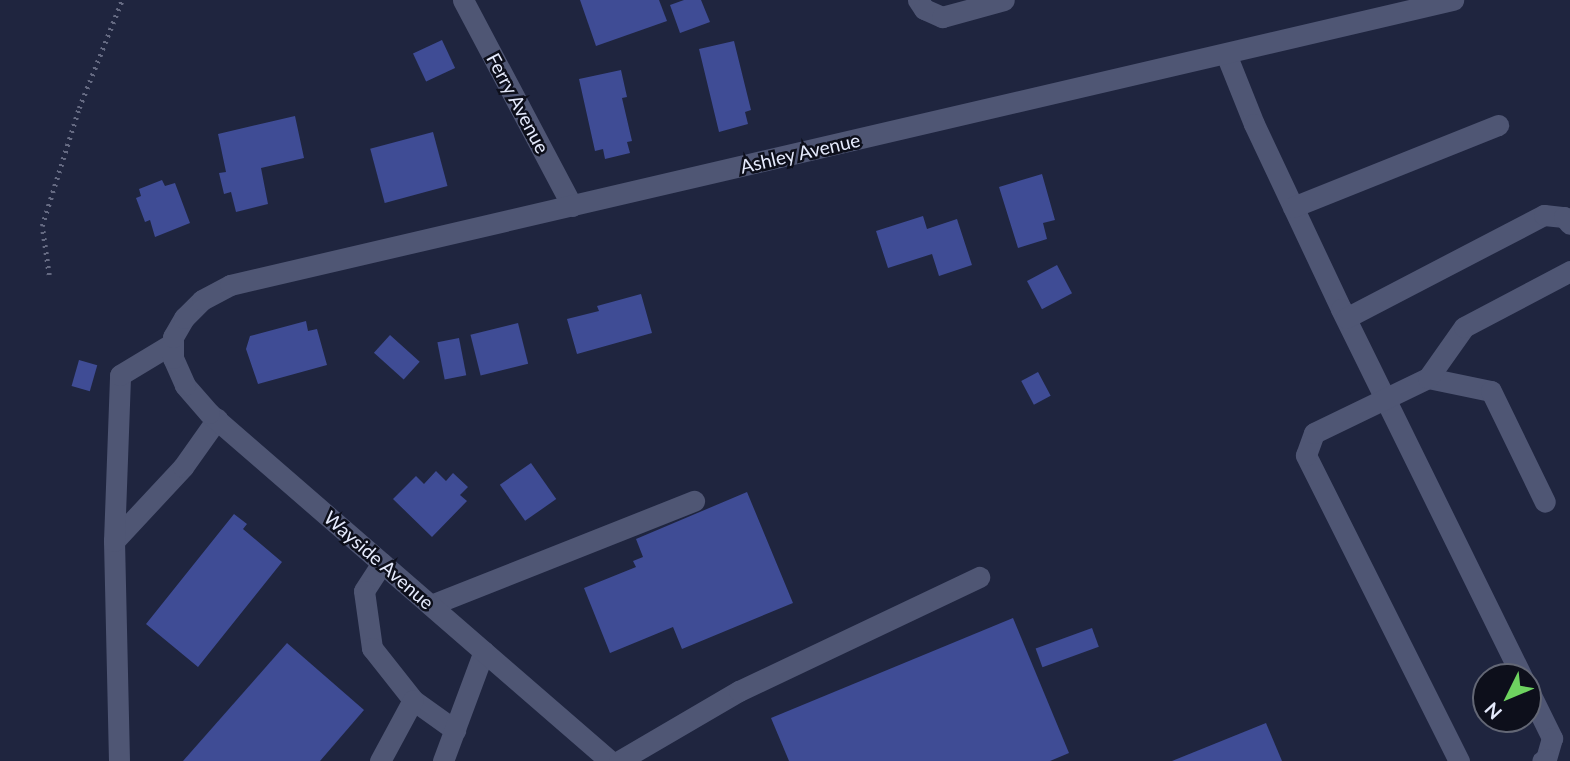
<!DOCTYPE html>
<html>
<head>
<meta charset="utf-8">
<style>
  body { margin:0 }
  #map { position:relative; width:1570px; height:761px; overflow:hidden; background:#1f253f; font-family:Lato,sans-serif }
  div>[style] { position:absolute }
  .building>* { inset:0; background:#3f4c95; transform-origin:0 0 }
  .path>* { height:4.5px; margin-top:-2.25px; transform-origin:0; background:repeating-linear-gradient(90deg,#656a82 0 2px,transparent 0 7px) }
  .minor>* { height:21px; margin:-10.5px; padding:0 10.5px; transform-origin:10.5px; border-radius:10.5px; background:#4f5674 }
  span { translate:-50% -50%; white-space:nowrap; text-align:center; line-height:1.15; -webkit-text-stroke:5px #0d0f1b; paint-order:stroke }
  .street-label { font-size:19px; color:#e5eafc }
  .north { position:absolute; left:1472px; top:663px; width:70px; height:70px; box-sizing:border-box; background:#0d0f1b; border:2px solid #636775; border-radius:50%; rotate:227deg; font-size:19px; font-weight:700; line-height:28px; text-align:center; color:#e5eafc }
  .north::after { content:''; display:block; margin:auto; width:24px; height:32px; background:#6ed360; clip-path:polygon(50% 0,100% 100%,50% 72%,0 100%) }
</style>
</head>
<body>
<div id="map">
  <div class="building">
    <i style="clip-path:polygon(580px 0,659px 0,667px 21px,596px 46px)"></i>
    <i style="clip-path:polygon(684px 0,701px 0,710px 22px,680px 33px,670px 5px)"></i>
    <i style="left:442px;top:40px;width:31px;height:32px;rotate:65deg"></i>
    <i style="clip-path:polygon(734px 41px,751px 110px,745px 112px,748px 124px,719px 132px,699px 49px)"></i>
    <i style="clip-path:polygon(621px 70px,627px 97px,622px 98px,632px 141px,627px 142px,630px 153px,605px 159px,603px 149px,595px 151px,579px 79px)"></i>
    <i style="clip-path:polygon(295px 116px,304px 158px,261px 168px,268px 204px,236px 212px,231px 192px,224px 194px,219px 173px,226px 172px,218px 134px)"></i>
    <i style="left:433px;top:132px;width:56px;height:65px;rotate:75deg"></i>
    <i style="clip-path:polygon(1042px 174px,1055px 220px,1043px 223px,1047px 239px,1018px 248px,999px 187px)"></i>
    <i style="clip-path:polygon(162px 180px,165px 186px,175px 183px,190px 223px,155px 237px,150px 220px,145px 222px,136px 198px,141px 196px,139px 189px)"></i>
    <i style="clip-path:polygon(923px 216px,927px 229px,957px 219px,972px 265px,939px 276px,932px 254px,888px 268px,876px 231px)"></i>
    <i style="left:1057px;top:265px;width:32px;height:34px;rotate:62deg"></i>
    <i style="clip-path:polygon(641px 294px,652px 333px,577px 354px,567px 319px,599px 311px,597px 306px)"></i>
    <i style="clip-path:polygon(306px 321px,308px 331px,317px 329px,327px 365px,258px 384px,246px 349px,250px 336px)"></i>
    <i style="left:518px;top:323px;width:42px;height:49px;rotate:76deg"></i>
    <i style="left:390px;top:335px;width:40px;height:24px;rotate:42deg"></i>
    <i style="left:459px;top:338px;width:38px;height:22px;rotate:79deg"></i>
    <i style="left:79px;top:360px;width:19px;height:27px;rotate:16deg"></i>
    <i style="left:1038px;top:372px;width:27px;height:19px;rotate:62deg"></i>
    <i style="left:531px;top:463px;width:44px;height:38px;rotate:55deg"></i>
    <i style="clip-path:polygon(436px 471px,446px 481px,453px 473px,468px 487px,460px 495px,467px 501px,432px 537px,393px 499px,416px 476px,424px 484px)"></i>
    <i style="clip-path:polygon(747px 492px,793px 603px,682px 649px,673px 627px,610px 653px,584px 588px,636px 567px,633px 561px,643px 557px,636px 539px)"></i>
    <i style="clip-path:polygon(234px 514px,247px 524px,243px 529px,282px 562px,198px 667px,146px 624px)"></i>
    <i style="clip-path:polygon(1013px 618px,1069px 753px,1050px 761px,789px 761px,771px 718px)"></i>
    <i style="left:1092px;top:628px;width:20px;height:60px;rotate:70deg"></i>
    <i style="clip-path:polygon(287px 643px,364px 710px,320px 761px,183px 761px)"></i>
    <i style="clip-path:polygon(1266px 723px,1282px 761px,1172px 761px)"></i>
  </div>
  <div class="path">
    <i style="left:49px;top:275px;width:49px;rotate:-98.1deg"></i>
    <i style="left:42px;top:226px;width:124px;rotate:-72.6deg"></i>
    <i style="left:79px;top:108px;width:116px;rotate:-68.3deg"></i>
  </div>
  <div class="minor">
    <i style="left:463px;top:0;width:233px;rotate:62.1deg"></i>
    <i style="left:918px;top:0;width:11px;rotate:56deg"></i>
    <i style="left:924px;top:9px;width:20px;rotate:24deg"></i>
    <i style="left:942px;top:17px;width:64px;rotate:-15.3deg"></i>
    <i style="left:1226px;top:54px;width:75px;rotate:68.2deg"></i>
    <i style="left:1254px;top:124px;width:204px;rotate:64.8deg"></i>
    <i style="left:1341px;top:309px;width:410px;rotate:63.8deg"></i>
    <i style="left:1293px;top:207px;width:221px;rotate:-21.8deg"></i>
    <i style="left:1346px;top:318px;width:223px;rotate:-27.5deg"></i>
    <i style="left:1544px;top:215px;width:20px;rotate:6deg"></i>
    <i style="left:1564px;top:217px;width:9px;rotate:49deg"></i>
    <i style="left:1428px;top:378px;width:64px;rotate:11.7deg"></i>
    <i style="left:1491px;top:391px;width:123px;rotate:64.1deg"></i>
    <i style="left:114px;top:541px;width:101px;rotate:-47deg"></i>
    <i style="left:183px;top:467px;width:59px;rotate:-54.7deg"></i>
    <i style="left:382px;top:563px;width:33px;rotate:123deg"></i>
    <i style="left:364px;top:591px;width:58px;rotate:82deg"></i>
    <i style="left:372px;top:648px;width:66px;rotate:51.7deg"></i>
    <i style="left:413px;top:700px;width:52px;rotate:35.5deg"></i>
    <i style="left:431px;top:605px;width:283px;rotate:-21.6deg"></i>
    <i style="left:1528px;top:689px;width:55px;rotate:63.9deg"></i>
    <i style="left:1552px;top:738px;width:22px;rotate:106deg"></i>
    <i style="left:1546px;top:759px;width:4px;rotate:153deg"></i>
    <i style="left:119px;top:761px;width:220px;rotate:-91.3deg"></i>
    <i style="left:114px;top:541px;width:166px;rotate:-87.9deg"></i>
    <i style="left:120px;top:375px;width:62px;rotate:-31.1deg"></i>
    <i style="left:380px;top:761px;width:69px;rotate:-61.6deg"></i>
    <i style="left:443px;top:761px;width:117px;rotate:-69.6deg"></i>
    <i style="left:610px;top:761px;width:531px;rotate:-139.05deg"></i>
    <i style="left:209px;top:413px;width:37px;rotate:-131deg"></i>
    <i style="left:185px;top:385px;width:30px;rotate:-114deg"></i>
    <i style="left:173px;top:358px;width:21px;rotate:-90deg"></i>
    <i style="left:173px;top:337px;width:22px;rotate:-60deg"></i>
    <i style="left:184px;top:318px;width:25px;rotate:-45deg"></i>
    <i style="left:202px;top:300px;width:32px;rotate:-28deg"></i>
    <i style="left:230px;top:285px;width:1256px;rotate:-13.12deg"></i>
    <i style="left:619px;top:761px;width:139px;rotate:-30.3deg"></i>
    <i style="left:739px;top:691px;width:266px;rotate:-25.4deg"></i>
    <i style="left:1459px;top:761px;width:342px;rotate:-116.6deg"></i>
    <i style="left:1306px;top:455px;width:23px;rotate:-70deg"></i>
    <i style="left:1314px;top:433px;width:127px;rotate:-25.8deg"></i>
    <i style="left:1428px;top:378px;width:62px;rotate:-54.8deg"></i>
    <i style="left:1464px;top:327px;width:120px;rotate:-27.8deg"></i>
  </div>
  <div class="street-label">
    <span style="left:518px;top:103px;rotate:62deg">Ferry Avenue</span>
    <span style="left:800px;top:153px;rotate:-13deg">Ashley Avenue</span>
    <span style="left:379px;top:560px;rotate:41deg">Wayside Avenue</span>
  </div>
  <div class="north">N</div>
</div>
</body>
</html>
